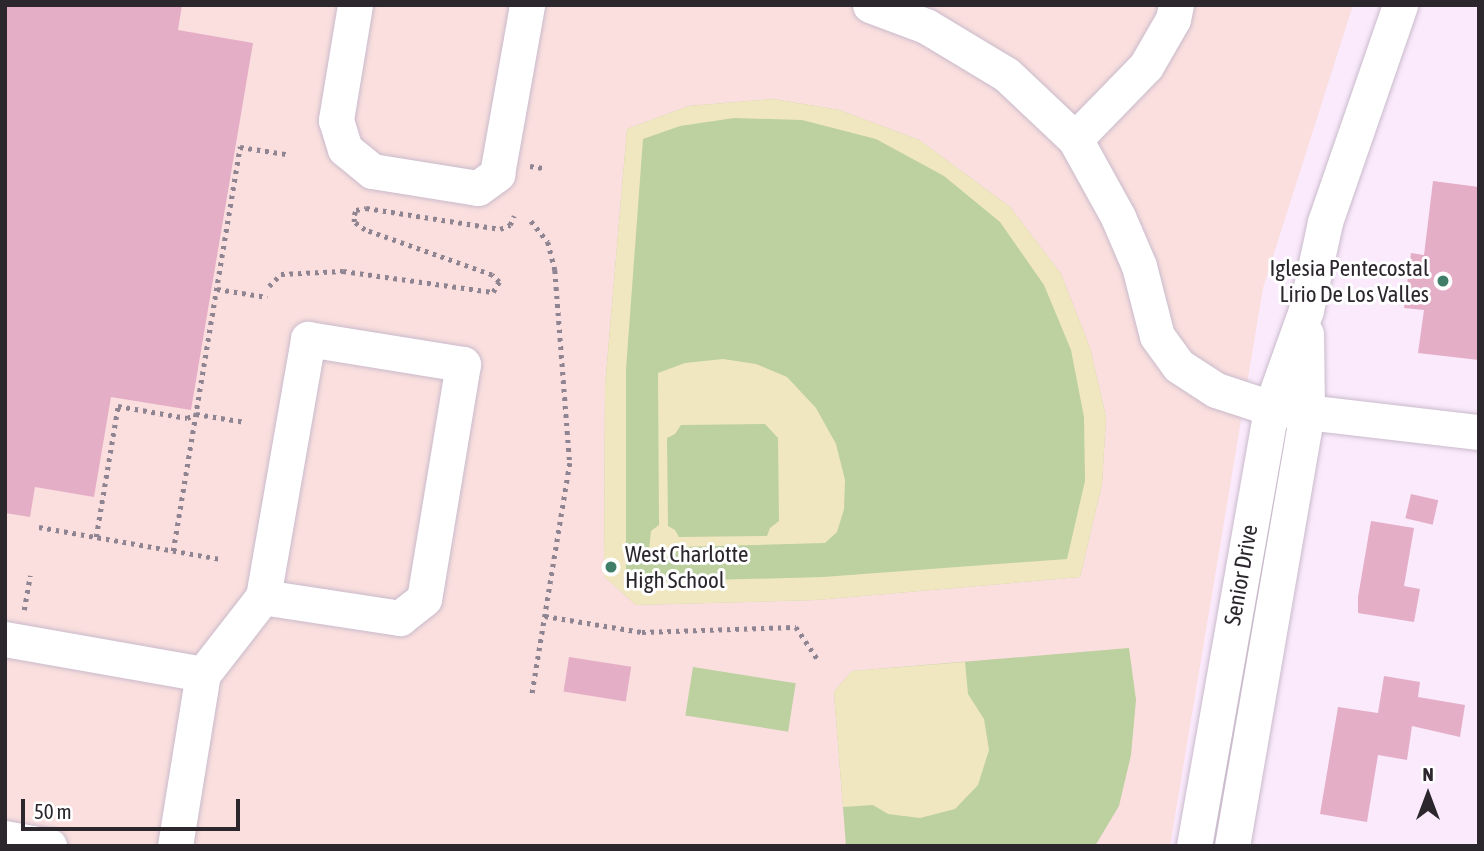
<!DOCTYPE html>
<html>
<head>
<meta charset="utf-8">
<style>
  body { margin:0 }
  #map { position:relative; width:1484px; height:851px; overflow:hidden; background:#faeafc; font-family:"Asap Condensed",sans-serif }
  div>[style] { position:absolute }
  .education>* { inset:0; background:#fadfde }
  .green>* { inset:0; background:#bdd0a0; transform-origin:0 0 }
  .sand>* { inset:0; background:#f0e7c1 }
  .building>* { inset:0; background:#e5aec7; transform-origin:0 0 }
  .path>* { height:4.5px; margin-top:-2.25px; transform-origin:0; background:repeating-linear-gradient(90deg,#8f8491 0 3.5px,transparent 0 8.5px) }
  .roads { filter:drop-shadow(0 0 2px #c9bacb) drop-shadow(0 0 2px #c9bacb) }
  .minor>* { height:35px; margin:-17.5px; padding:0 17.5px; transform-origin:17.5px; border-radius:17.5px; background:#fff }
  .dots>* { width:19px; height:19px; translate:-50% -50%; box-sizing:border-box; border:4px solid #fff; border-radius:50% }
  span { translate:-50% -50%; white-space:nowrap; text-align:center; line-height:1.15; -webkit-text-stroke:6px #fff; paint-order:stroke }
  .poi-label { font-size:23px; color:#2c262d }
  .right { translate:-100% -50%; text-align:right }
  .left { translate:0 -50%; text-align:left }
  .street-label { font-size:23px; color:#2c262d }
  .frame { position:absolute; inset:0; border:7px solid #2c262d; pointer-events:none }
  .north { position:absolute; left:1393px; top:760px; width:70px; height:70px; -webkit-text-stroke:5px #fff; paint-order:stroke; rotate:0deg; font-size:19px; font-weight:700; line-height:28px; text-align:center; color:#2c262d }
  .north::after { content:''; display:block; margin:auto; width:24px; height:32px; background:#2c262d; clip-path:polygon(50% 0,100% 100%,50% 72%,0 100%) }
  .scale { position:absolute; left:21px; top:799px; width:219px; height:32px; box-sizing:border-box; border:4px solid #2c262d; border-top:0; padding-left:9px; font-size:21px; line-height:24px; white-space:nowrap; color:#2c262d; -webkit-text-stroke:5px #fff; paint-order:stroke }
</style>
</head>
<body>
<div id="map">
  <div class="education">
    <i style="clip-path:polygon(5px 5px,1353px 5px,1263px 288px,1170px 846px,5px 846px)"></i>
  </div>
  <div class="green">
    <i style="clip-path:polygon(773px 99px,839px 110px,919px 140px,1010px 207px,1061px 274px,1090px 348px,1106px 417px,1102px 484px,1080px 577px,816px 600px,636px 605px,604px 576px,605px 387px,627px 129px,689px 106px)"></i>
    <i style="clip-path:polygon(1129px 648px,1136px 700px,1131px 755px,1119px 806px,1095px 846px,846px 846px,834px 692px,852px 671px)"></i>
    <i style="left:693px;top:667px;width:104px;height:49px;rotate:9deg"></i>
  </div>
  <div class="sand">
    <i style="clip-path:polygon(evenodd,773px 99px,839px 110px,919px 140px,1010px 207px,1061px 274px,1090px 348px,1106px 417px,1102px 484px,1080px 577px,816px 600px,636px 605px,604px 576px,605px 387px,627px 129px,689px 106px,773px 99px,734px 118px,802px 120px,876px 139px,944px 176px,1000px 222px,1044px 285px,1071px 350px,1084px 417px,1085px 481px,1067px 559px,823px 577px,636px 582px,626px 573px,626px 369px,643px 139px,680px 126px,734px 118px)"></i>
    <i style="clip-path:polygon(evenodd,723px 359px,756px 364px,787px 377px,816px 408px,836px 444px,845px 480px,844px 509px,837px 532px,825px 543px,679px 547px,675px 554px,664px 558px,654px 556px,649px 550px,651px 531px,659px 525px,658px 373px,685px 363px,723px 359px,765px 424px,778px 438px,779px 521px,770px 528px,767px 536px,679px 537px,675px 530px,668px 526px,667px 438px,675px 434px,681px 425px,765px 424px)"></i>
    <i style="clip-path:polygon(965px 662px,968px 694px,984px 719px,989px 750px,978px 785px,955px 809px,920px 818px,888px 814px,873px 805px,843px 807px,834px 692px,852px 671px)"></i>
  </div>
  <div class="building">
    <i style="clip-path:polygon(5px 5px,182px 5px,178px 30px,253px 43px,191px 410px,111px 397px,94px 497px,35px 487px,30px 517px,5px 513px)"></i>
    <i style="clip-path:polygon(1433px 181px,1479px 187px,1479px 360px,1418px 353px,1424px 310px,1404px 308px,1411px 253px,1424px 255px)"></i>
    <i style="left:1411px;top:494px;width:28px;height:25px;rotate:13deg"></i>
    <i style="clip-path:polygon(1371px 521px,1414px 528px,1404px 586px,1420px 589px,1414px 622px,1358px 613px,1358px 597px)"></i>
    <i style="left:569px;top:657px;width:63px;height:35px;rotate:9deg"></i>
    <i style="clip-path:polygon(1384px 676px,1420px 682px,1418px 697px,1465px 705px,1460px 737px,1412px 726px,1407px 760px,1378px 755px,1367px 822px,1320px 814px,1338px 707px,1378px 713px)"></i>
  </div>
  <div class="path">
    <i style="left:530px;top:166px;width:13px;rotate:9deg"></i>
    <i style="left:531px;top:221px;width:27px;rotate:51deg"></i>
    <i style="left:548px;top:242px;width:29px;rotate:76deg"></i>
    <i style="left:555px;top:270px;width:194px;rotate:85.6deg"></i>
    <i style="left:570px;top:463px;width:236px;rotate:99.3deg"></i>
    <i style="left:269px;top:286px;width:17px;rotate:-45deg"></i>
    <i style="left:281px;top:274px;width:62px;rotate:-2.8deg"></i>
    <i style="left:343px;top:271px;width:151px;rotate:8deg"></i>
    <i style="left:493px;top:292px;width:12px;rotate:-59deg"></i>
    <i style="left:499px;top:282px;width:10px;rotate:-135deg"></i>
    <i style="left:492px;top:275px;width:135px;rotate:-160.5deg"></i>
    <i style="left:365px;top:230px;width:14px;rotate:-144deg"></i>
    <i style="left:354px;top:222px;width:7px;rotate:-90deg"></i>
    <i style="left:354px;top:215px;width:5px;rotate:-68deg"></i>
    <i style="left:356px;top:210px;width:10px;rotate:-11deg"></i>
    <i style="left:366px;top:208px;width:136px;rotate:8.9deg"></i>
    <i style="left:500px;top:229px;width:11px;rotate:-22deg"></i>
    <i style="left:510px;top:225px;width:10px;rotate:-66deg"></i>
    <i style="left:217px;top:289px;width:51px;rotate:9.1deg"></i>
    <i style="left:39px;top:527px;width:185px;rotate:10deg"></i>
    <i style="left:96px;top:537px;width:133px;rotate:-80.5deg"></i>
    <i style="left:118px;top:406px;width:70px;rotate:9.9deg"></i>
    <i style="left:187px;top:418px;width:10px;rotate:-24deg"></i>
    <i style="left:196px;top:414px;width:50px;rotate:9.3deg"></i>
    <i style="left:173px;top:551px;width:410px;rotate:-80.6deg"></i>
    <i style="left:240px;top:147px;width:47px;rotate:8.7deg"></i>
    <i style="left:24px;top:610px;width:35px;rotate:-80deg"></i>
    <i style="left:545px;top:616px;width:98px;rotate:9.4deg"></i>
    <i style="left:642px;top:632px;width:154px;rotate:-1.9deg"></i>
    <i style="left:796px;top:627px;width:40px;rotate:56deg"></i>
  </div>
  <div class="roads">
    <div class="minor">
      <i style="left:355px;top:5px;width:117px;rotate:99.4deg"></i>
      <i style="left:336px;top:120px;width:30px;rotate:73deg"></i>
      <i style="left:345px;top:149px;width:35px;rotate:39deg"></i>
      <i style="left:372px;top:171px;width:107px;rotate:9.1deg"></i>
      <i style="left:478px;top:188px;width:24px;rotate:-36deg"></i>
      <i style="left:497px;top:174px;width:172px;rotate:-79.9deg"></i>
      <i style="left:870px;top:5px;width:60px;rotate:20.6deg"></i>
      <i style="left:926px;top:26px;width:93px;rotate:31deg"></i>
      <i style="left:1006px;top:74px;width:95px;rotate:43.3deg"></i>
      <i style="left:1075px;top:139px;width:89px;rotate:61.1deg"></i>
      <i style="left:1118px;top:217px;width:53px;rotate:66.8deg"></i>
      <i style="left:1139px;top:266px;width:72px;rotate:75.6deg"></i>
      <i style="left:1157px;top:336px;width:37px;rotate:54deg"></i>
      <i style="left:1179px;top:366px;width:44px;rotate:33deg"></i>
      <i style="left:1216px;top:390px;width:58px;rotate:18.1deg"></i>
      <i style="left:1271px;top:408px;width:209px;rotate:6.6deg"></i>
      <i style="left:1075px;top:139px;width:102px;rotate:-45.8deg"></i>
      <i style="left:1146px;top:66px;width:54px;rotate:-60.1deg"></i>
      <i style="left:1173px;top:19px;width:14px;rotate:-78deg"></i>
      <i style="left:5px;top:639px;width:201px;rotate:10deg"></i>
      <i style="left:5px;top:838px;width:45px;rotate:10.3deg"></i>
      <i style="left:175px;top:846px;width:174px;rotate:-80.8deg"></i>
      <i style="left:203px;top:674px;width:98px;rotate:-52.1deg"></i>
      <i style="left:263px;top:597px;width:262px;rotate:-80.1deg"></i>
      <i style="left:308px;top:339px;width:157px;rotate:9.2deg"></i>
      <i style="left:463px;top:364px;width:238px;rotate:99.4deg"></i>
      <i style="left:424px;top:599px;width:31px;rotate:142deg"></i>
      <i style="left:400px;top:618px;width:139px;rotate:-171.3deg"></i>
      <i style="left:1194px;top:846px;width:445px;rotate:-80deg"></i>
      <i style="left:1271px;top:408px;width:104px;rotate:-70.3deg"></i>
      <i style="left:1306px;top:310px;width:90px;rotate:-77.8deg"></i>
      <i style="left:1325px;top:222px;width:230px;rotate:-70.9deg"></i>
      <i style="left:1232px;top:846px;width:440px;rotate:-80.2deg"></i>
      <i style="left:1307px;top:412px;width:78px;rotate:-90.7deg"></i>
    </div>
  </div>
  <div class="dots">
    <i style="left:1443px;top:281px;background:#407e6a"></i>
    <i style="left:611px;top:567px;background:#407e6a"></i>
  </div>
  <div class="poi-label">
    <span class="right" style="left:1429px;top:281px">Iglesia Pentecostal<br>Lirio De Los Valles</span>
    <span class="left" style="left:625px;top:567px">West Charlotte<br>High School</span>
  </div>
  <div class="street-label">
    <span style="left:1241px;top:575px;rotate:-80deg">Senior Drive</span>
  </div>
  <div class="frame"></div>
  <div class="north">N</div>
  <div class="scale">50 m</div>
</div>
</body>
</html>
